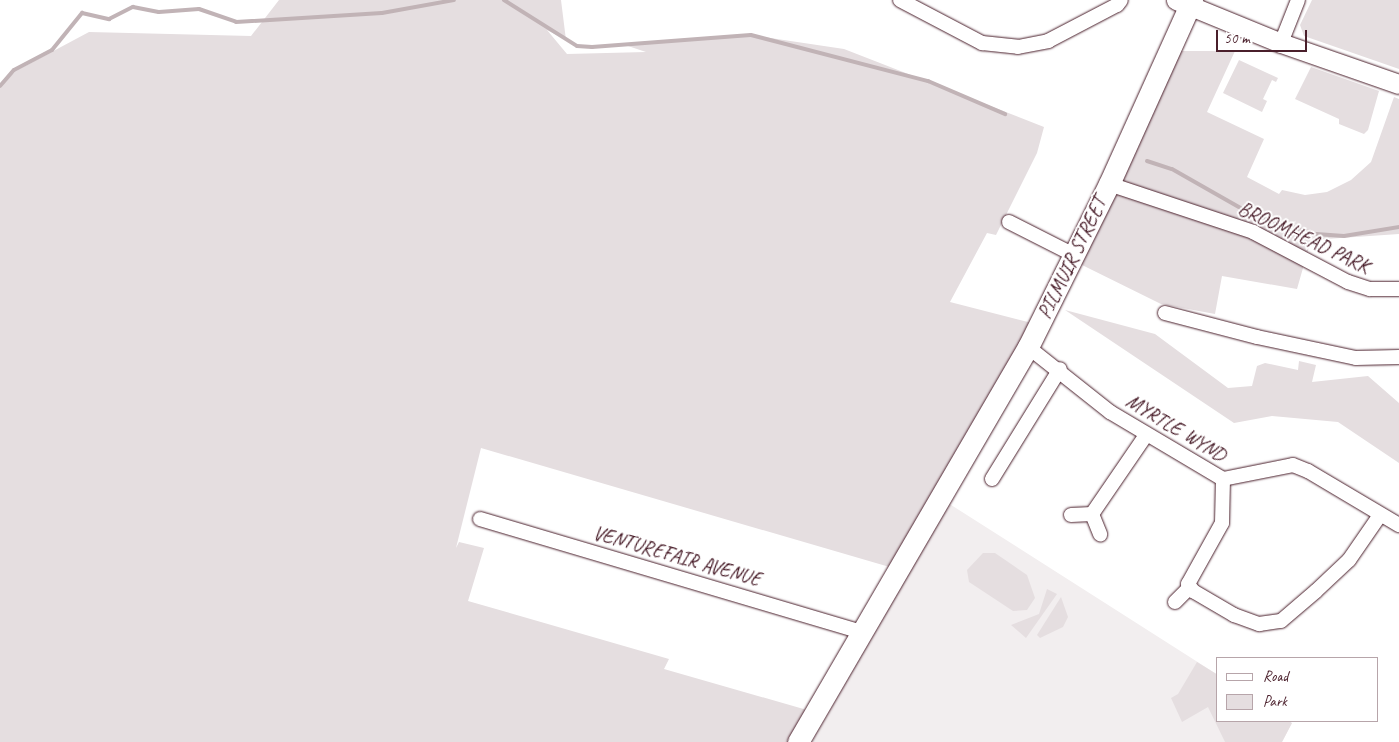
<!DOCTYPE html>
<html>
<head>
<meta charset="utf-8">
<style>
  body { margin:0 }
  #map { position:relative; width:1399px; height:742px; overflow:hidden; background:#fff; font-family:Caveat,sans-serif }
  div>[style] { position:absolute }
  .built>* { inset:0; background:#f2eeef }
  .green>* { inset:0; background:#e5dee0 }
  .stream>* { height:4px; margin:-2px; padding:0 2px; transform-origin:2px; border-radius:2px; background:#c1b3b6 }
  .roads { filter:drop-shadow(0 0 1px #4a1f2b) drop-shadow(0 0 1px #4a1f2b) }
  .street>* { height:14px; margin:-7px; padding:0 7px; transform-origin:7px; border-radius:7px; background:#fff }
  .secondary>* { height:19px; margin:-9.5px; padding:0 9.5px; transform-origin:9.5px; border-radius:9.5px; background:#fff }
  .primary>* { height:21px; margin:-10.5px; padding:0 10.5px; transform-origin:10.5px; border-radius:10.5px; background:#fff }
  span { translate:-50% -50%; white-space:nowrap; text-align:center; line-height:1.15; -webkit-text-stroke:4px #fff; paint-order:stroke }
  .street-label { font-size:20px; color:#4a1f2b }
  .legend { position:absolute; left:1216px; top:657px; width:162px; height:65px; box-sizing:border-box; background:#fff; border:1px solid #b7a5aa; margin:0; padding:6px 9px; list-style:none; font-size:15px; color:#4a1f2b }
  .legend li { display:flex; align-items:center; gap:10px; height:25px }
  .legend b { width:25px; border:1px solid #b7a5aa }
  .scale { position:absolute; left:1216px; top:30px; width:91px; height:22px; box-sizing:border-box; border:2px solid #4a1f2b; border-top:0; padding-left:6px; font-size:15px; line-height:18px; white-space:nowrap; color:#4a1f2b; -webkit-text-stroke:4px #fff; paint-order:stroke }
</style>
</head>
<body>
<div id="map">
  <div class="built">
    <i style="clip-path:polygon(948px 503px,1218px 675px,1218px 721px,1292px 723px,1282px 742px,812px 742px)"></i>
  </div>
  <div class="green">
    <i style="clip-path:polygon(279px 0,561px 0,566px 40px,547px 30px,567px 54px,646px 52px,625px 45px,751px 35px,844px 49px,1044px 127px,1037px 153px,996px 235px,987px 233px,950px 302px,1032px 323px,893px 568px,481px 448px,456px 548px,459px 542px,484px 548px,468px 601px,669px 659px,664px 669px,807px 710px,788px 742px,0 742px,0 87px,16px 71px,89px 32px,251px 36px)"></i>
    <i style="clip-path:polygon(1312px 0,1399px 0,1399px 69px,1304px 36px,1300px 25px)"></i>
    <i style="clip-path:polygon(1181px 51px,1235px 51px,1207px 112px,1264px 139px,1247px 177px,1279px 194px,1282px 190px,1305px 195px,1327px 192px,1351px 180px,1371px 162px,1394px 97px,1399px 99px,1399px 234px,1311px 240px,1297px 289px,1222px 276px,1215px 314px,1161px 304px,1080px 264px)"></i>
    <i style="clip-path:polygon(1239px 60px,1278px 78px,1276px 82px,1272px 80px,1263px 99px,1267px 101px,1262px 112px,1223px 93px)"></i>
    <i style="clip-path:polygon(1311px 67px,1379px 91px,1368px 130px,1364px 134px,1339px 124px,1339px 119px,1295px 99px)"></i>
    <i style="clip-path:polygon(1065px 310px,1155px 334px,1228px 388px,1252px 386px,1257px 366px,1265px 363px,1298px 370px,1299px 361px,1316px 365px,1312px 382px,1368px 376px,1399px 403px,1399px 463px,1338px 422px,1272px 416px,1234px 423px)"></i>
    <i style="clip-path:polygon(983px 553px,995px 553px,1027px 575px,1035px 598px,1027px 610px,1013px 611px,969px 582px,967px 570px)"></i>
    <i style="clip-path:polygon(1047px 589px,1057px 594px,1026px 638px,1011px 625px,1039px 614px)"></i>
    <i style="clip-path:polygon(1061px 597px,1068px 617px,1063px 627px,1040px 638px,1037px 635px)"></i>
    <i style="clip-path:polygon(1197px 662px,1218px 675px,1218px 721px,1289px 721px,1292px 723px,1282px 742px,1225px 742px,1208px 707px,1182px 722px,1171px 698px,1178px 694px)"></i>
  </div>
  <div class="stream">
    <i style="left:504px;top:0;width:86px;rotate:32.2deg"></i>
    <i style="left:577px;top:46px;width:15px;rotate:4deg"></i>
    <i style="left:592px;top:47px;width:159px;rotate:-4.3deg"></i>
    <i style="left:751px;top:35px;width:183px;rotate:14.6deg"></i>
    <i style="left:928px;top:81px;width:84px;rotate:23.2deg"></i>
    <i style="left:0;top:86px;width:21px;rotate:-49deg"></i>
    <i style="left:14px;top:70px;width:43px;rotate:-27.8deg"></i>
    <i style="left:52px;top:50px;width:48px;rotate:-51deg"></i>
    <i style="left:82px;top:13px;width:28px;rotate:13deg"></i>
    <i style="left:109px;top:19px;width:27px;rotate:-27deg"></i>
    <i style="left:133px;top:7px;width:26px;rotate:11deg"></i>
    <i style="left:159px;top:12px;width:40px;rotate:-4.3deg"></i>
    <i style="left:199px;top:9px;width:39px;rotate:19deg"></i>
    <i style="left:236px;top:22px;width:146px;rotate:-3.5deg"></i>
    <i style="left:382px;top:13px;width:73px;rotate:-10.2deg"></i>
    <i style="left:1147px;top:161px;width:26px;rotate:18deg"></i>
    <i style="left:1172px;top:169px;width:93px;rotate:29.6deg"></i>
    <i style="left:1253px;top:215px;width:66px;rotate:16.8deg"></i>
    <i style="left:1316px;top:234px;width:28px;rotate:4deg"></i>
    <i style="left:1344px;top:236px;width:56px;rotate:-9.3deg"></i>
  </div>
  <div class="roads">
    <div class="street">
      <i style="left:900px;top:0;width:93px;rotate:27.7deg"></i>
      <i style="left:982px;top:43px;width:36px;rotate:6deg"></i>
      <i style="left:1018px;top:47px;width:31px;rotate:-11deg"></i>
      <i style="left:1048px;top:41px;width:78px;rotate:-27.6deg"></i>
      <i style="left:1117px;top:5px;width:6px;rotate:-51deg"></i>
      <i style="left:1281px;top:43px;width:46px;rotate:-68.4deg"></i>
      <i style="left:1109px;top:184px;width:152px;rotate:18.4deg"></i>
      <i style="left:1253px;top:232px;width:107px;rotate:27.8deg"></i>
      <i style="left:1348px;top:282px;width:23px;rotate:18deg"></i>
      <i style="left:1370px;top:289px;width:29px"></i>
      <i style="left:1009px;top:222px;width:73px;rotate:26.9deg"></i>
      <i style="left:1165px;top:313px;width:95px;rotate:14.6deg"></i>
      <i style="left:1257px;top:337px;width:101px;rotate:12deg"></i>
      <i style="left:1356px;top:358px;width:43px;rotate:-1.3deg"></i>
      <i style="left:1028px;top:347px;width:105px;rotate:38.4deg"></i>
      <i style="left:1110px;top:412px;width:131px;rotate:30.7deg"></i>
      <i style="left:1223px;top:479px;width:71px;rotate:-11.3deg"></i>
      <i style="left:1293px;top:465px;width:16px;rotate:22deg"></i>
      <i style="left:1308px;top:471px;width:106px;rotate:30.7deg"></i>
      <i style="left:992px;top:479px;width:129px;rotate:-58.3deg"></i>
      <i style="left:1223px;top:479px;width:44px;rotate:91.3deg"></i>
      <i style="left:1222px;top:523px;width:70px;rotate:119.1deg"></i>
      <i style="left:1188px;top:584px;width:9px;rotate:54deg"></i>
      <i style="left:1193px;top:591px;width:48px;rotate:30.3deg"></i>
      <i style="left:1234px;top:615px;width:27px;rotate:20deg"></i>
      <i style="left:1259px;top:624px;width:22px;rotate:-8deg"></i>
      <i style="left:1281px;top:621px;width:46px;rotate:-40.6deg"></i>
      <i style="left:1316px;top:591px;width:45px;rotate:-43.2deg"></i>
      <i style="left:1349px;top:560px;width:55px;rotate:-55.4deg"></i>
      <i style="left:1092px;top:514px;width:96px;rotate:-55.6deg"></i>
      <i style="left:1071px;top:515px;width:21px;rotate:-3deg"></i>
      <i style="left:1092px;top:514px;width:22px;rotate:68deg"></i>
      <i style="left:480px;top:519px;width:398px;rotate:16.5deg"></i>
      <i style="left:1175px;top:602px;width:21px;rotate:-45deg"></i>
    </div>
    <div class="secondary">
      <i style="left:1176px;top:0;width:113px;rotate:22.3deg"></i>
      <i style="left:1281px;top:43px;width:125px;rotate:19.2deg"></i>
    </div>
    <div class="primary">
      <i style="left:798px;top:742px;width:457px;rotate:-59.8deg"></i>
      <i style="left:1028px;top:347px;width:182px;rotate:-63.6deg"></i>
      <i style="left:1109px;top:184px;width:202px;rotate:-65.7deg"></i>
    </div>
  </div>
  <div class="street-label">
    <span style="left:1304px;top:237px;rotate:25deg">BROOMHEAD PARK</span>
    <span style="left:1072px;top:258px;rotate:-64deg">PILMUIR STREET</span>
    <span style="left:1176px;top:428px;rotate:31deg">MYRTLE WYND</span>
    <span style="left:677px;top:556px;rotate:16deg">VENTUREFAIR AVENUE</span>
  </div>
  <ul class="legend">
  <li><b style="height:6px;background:#fff"></b>Road</li>
  <li><b style="height:14px;background:#e5dee0"></b>Park</li>
  </ul>
  <div class="scale">50 m</div>
</div>
</body>
</html>
